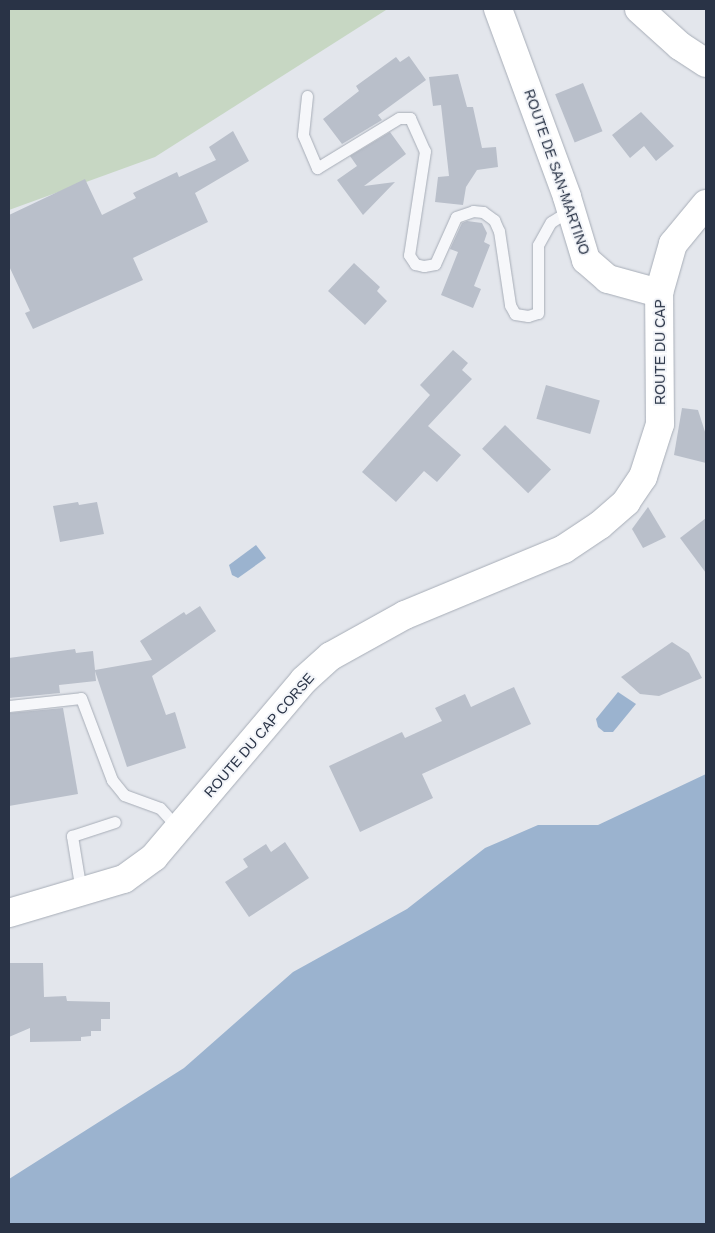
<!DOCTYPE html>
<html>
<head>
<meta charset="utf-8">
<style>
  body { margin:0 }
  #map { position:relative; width:715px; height:1233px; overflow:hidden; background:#e3e6ec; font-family:Helvetica,sans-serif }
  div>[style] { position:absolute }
  .green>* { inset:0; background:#c7d7c3 }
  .water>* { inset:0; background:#9bb3cf }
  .building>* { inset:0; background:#b9bfca; transform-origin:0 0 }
  .roads { filter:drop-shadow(0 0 1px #a7adb7) drop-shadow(0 0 1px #a7adb7) }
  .lane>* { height:11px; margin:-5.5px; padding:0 5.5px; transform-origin:5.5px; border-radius:5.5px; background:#f6f7fa }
  .secondary>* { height:28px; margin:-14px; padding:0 14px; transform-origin:14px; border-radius:14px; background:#fff }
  span { translate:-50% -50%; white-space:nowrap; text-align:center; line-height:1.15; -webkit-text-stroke:4px #f3f5f9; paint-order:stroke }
  .street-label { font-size:14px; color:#293346 }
  .frame { position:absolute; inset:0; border:10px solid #293346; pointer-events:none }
</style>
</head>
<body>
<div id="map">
  <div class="green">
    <i style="clip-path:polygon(9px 9px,385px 9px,386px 10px,155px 157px,9px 210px)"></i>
  </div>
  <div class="water">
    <i style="clip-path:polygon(256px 545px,266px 558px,238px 578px,232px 575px,229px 565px)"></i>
    <i style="clip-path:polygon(618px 692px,636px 704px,613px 732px,604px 732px,598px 727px,596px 719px)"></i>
    <i style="clip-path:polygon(706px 774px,706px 1224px,9px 1224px,9px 1179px,184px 1068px,293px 972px,407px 909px,485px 848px,538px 825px,598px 825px)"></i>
  </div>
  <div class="building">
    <i style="clip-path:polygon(409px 56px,426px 80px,378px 115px,382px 120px,342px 144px,323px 119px,359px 91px,356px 86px,396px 57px,400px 62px)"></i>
    <i style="clip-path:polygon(458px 74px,467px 107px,473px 107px,482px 148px,496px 147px,498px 167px,477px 170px,466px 187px,463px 205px,435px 202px,438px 177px,449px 176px,441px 105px,433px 106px,429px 77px)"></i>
    <i style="left:583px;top:83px;width:52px;height:30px;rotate:68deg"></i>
    <i style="clip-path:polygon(641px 112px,674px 146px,656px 161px,644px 146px,630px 158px,612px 135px)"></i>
    <i style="clip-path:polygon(233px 131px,249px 161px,195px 193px,208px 222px,133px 258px,143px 280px,33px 329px,25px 313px,30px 311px,9px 266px,9px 215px,85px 179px,102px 215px,136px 198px,133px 193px,177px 172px,179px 177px,216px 160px,209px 147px)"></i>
    <i style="clip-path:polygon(390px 132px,406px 154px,364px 186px,395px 182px,363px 215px,337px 180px,357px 166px,350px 156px)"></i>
    <i style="clip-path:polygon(467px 221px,482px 223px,487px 233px,484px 242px,490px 245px,474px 286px,481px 289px,473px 308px,441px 295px,458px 252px,450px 249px,462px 223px)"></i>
    <i style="clip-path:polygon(354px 263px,380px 287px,377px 291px,387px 301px,365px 325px,328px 291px)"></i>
    <i style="clip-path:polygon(453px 350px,468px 363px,462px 370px,472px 379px,428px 426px,461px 455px,437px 482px,424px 471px,396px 502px,362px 472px,430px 395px,420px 385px)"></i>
    <i style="left:546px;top:385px;width:56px;height:35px;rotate:16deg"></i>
    <i style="clip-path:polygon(682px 408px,698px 410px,706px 435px,706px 463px,674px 455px)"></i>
    <i style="left:505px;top:425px;width:64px;height:33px;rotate:44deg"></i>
    <i style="clip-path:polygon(78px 502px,79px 505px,97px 502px,104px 534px,60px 542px,53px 506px)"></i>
    <i style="clip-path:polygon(648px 507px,666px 537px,643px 548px,632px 529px)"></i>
    <i style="clip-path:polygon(706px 518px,706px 573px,680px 538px)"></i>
    <i style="clip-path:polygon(200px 606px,216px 631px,152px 676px,166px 715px,175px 712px,186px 748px,127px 767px,95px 671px,96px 681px,59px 685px,60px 693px,9px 698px,9px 658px,75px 649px,76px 653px,93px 651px,95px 670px,152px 660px,140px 641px,184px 612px,186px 615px)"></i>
    <i style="clip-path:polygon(672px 642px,689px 653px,702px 678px,659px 696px,640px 694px,621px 677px)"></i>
    <i style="clip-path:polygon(514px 687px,531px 724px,422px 774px,433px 798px,360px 832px,329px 766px,402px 732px,405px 738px,442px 721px,435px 708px,465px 694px,471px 707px)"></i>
    <i style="clip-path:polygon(63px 708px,78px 794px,9px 806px,9px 713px)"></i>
    <i style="clip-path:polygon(285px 842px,309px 878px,249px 917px,225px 882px,248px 867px,243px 859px,266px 844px,271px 852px)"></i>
    <i style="clip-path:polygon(9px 963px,43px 963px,44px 997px,66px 996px,67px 1001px,110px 1002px,110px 1019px,101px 1019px,101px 1031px,91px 1031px,91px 1036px,81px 1037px,81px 1041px,30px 1042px,30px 1028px,9px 1037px)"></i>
  </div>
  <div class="roads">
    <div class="lane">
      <i style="left:307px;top:96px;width:39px;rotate:96deg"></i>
      <i style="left:303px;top:135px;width:36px;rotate:67deg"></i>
      <i style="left:317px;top:168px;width:96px;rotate:-31.4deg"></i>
      <i style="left:399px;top:118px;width:11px"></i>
      <i style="left:410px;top:118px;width:36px;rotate:66deg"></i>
      <i style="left:425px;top:151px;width:105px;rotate:98.7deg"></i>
      <i style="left:409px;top:255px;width:11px;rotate:56deg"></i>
      <i style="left:415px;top:264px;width:9px;rotate:13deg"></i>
      <i style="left:424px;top:266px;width:11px;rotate:-10deg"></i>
      <i style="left:435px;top:264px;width:51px;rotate:-65.9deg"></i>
      <i style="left:456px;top:217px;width:18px;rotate:-19deg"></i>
      <i style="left:473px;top:211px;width:10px;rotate:6deg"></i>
      <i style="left:483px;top:212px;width:14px;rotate:36deg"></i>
      <i style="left:494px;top:220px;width:12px;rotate:66deg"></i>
      <i style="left:499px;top:231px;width:75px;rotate:81.5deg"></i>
      <i style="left:510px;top:305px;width:10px;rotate:61deg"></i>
      <i style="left:515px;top:314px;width:13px;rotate:9deg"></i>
      <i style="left:528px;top:316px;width:10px;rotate:-17deg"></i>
      <i style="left:538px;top:313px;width:68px;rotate:-90deg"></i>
      <i style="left:538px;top:245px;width:26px;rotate:-61deg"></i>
      <i style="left:551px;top:222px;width:22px;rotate:-32deg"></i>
      <i style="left:9px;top:706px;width:72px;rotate:-6.3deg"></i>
      <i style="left:81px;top:698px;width:88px;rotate:69.3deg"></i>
      <i style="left:112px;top:780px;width:19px;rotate:51deg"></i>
      <i style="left:124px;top:795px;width:38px;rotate:20deg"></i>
      <i style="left:160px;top:808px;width:28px;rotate:48deg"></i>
      <i style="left:81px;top:891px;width:56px;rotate:-99.3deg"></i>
      <i style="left:72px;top:836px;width:45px;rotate:-18deg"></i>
    </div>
    <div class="secondary">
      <i style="left:498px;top:9px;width:200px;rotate:69.8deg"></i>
      <i style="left:567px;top:197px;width:66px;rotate:73.2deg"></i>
      <i style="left:586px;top:260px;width:29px;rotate:41deg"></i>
      <i style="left:608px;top:279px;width:53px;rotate:15.4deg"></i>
      <i style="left:639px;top:9px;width:55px;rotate:42.1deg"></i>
      <i style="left:680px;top:46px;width:31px;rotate:33deg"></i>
      <i style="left:9px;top:913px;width:120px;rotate:-16.5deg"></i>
      <i style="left:124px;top:879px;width:37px;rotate:-36deg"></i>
      <i style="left:154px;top:857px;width:232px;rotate:-49.7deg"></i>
      <i style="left:304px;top:680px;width:36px;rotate:-42deg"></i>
      <i style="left:331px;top:656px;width:85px;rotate:-29deg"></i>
      <i style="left:405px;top:615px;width:172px;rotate:-22.5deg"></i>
      <i style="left:564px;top:549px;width:43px;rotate:-33.7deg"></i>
      <i style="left:600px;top:525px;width:35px;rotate:-41deg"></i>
      <i style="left:626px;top:502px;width:30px;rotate:-56deg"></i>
      <i style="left:643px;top:477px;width:56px;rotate:-72.2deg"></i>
      <i style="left:660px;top:424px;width:131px;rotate:-90.4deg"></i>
      <i style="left:659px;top:293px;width:51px;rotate:-74.1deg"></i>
      <i style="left:673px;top:244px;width:52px;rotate:-50.5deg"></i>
    </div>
  </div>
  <div class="street-label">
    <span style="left:557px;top:172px;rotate:71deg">ROUTE DE SAN-MARTINO</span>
    <span style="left:660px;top:352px;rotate:-90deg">ROUTE DU CAP</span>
    <span style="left:259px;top:735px;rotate:-49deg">ROUTE DU CAP CORSE</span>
  </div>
  <div class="frame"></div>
</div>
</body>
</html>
